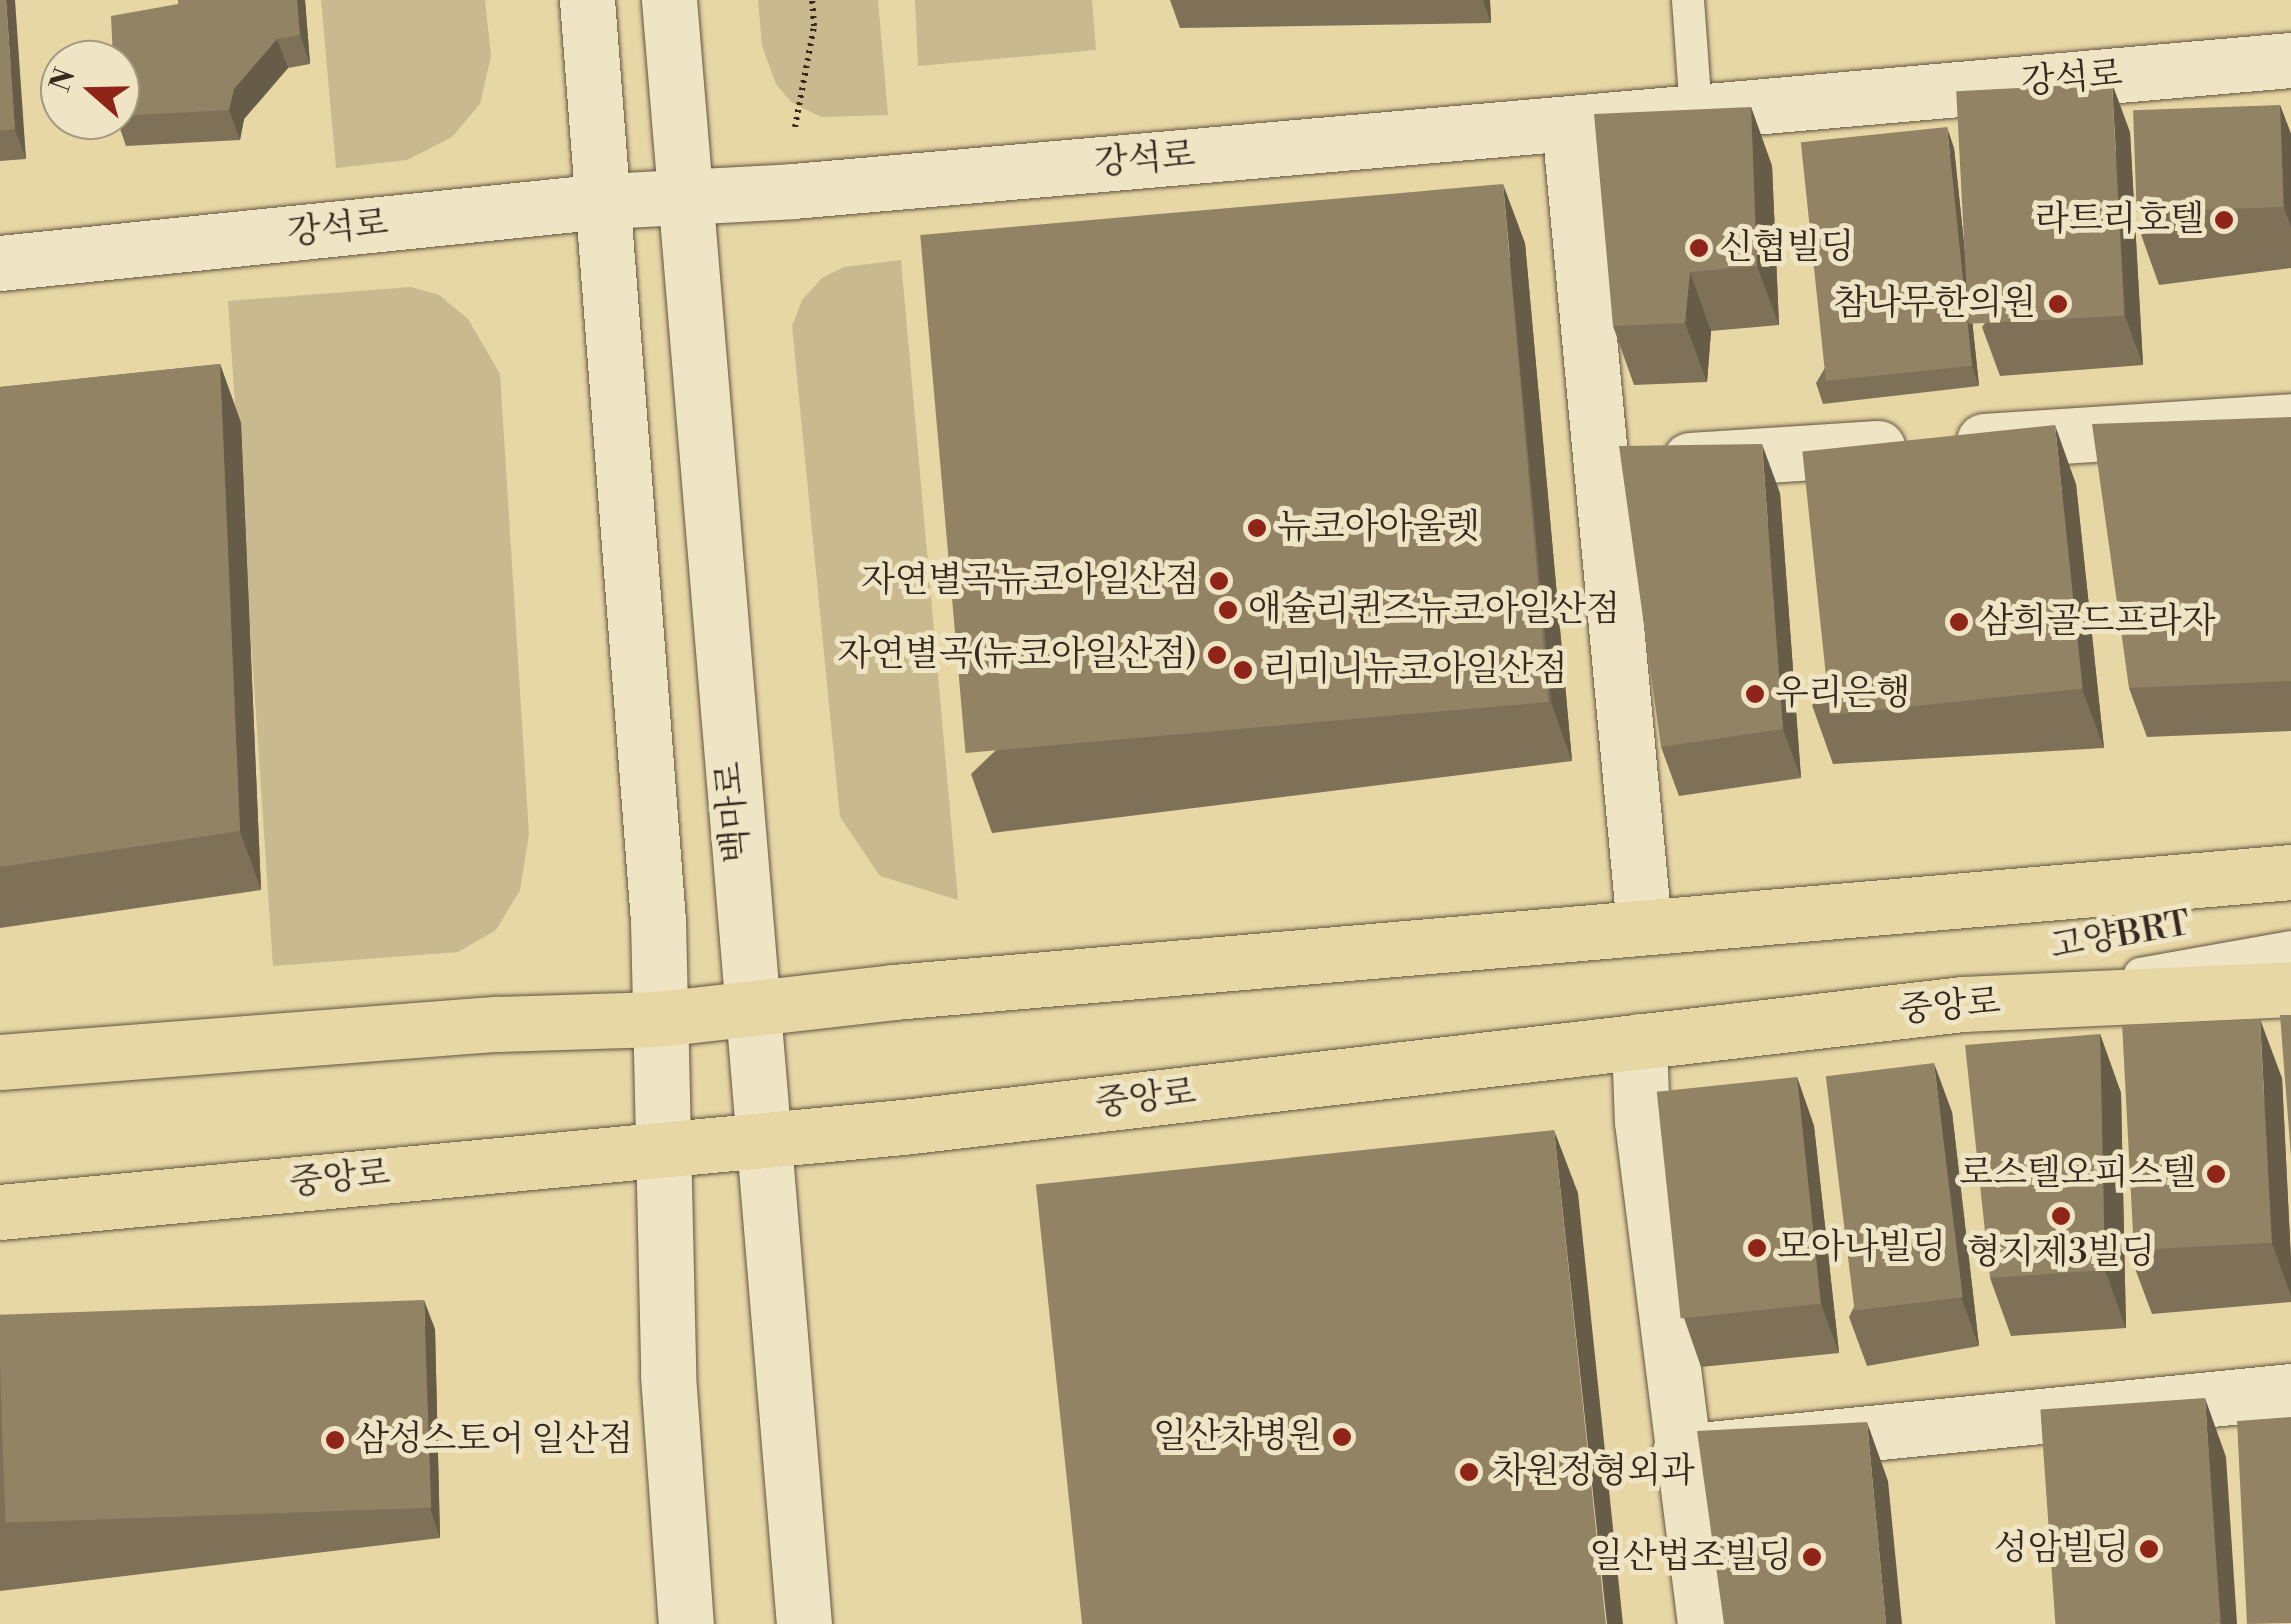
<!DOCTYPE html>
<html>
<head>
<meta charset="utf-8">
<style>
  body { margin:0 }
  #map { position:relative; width:2291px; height:1624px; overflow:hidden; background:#e7d7a5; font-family:"Libre Bodoni","Noto Serif KR",serif }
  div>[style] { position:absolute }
  .green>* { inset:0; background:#c9b98e }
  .path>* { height:6px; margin-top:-3px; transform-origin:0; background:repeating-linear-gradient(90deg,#372820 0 2.5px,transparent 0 7.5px) }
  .roads { filter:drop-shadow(0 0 2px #635441) drop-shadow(0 0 2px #635441) }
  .service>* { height:32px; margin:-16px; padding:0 16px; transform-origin:16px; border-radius:16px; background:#efe5c4 }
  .minor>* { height:55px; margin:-27.5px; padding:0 27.5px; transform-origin:27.5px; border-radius:27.5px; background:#efe5c4 }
  .secondary>* { height:55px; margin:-27.5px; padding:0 27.5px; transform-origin:27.5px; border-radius:27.5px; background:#efe5c4 }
  .primary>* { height:55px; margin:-27.5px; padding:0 27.5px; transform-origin:27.5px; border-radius:27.5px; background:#e7d7a5 }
  .wall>* { inset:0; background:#7e7157 }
  .shaded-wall>* { inset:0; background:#675c47 }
  .building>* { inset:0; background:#938365; transform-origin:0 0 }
  .dots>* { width:28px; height:28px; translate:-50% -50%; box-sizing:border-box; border:5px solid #efe5c4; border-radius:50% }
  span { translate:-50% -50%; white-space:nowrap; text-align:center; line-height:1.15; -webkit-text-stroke:10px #efe5c4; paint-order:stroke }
  .street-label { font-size:35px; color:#372820 }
  .poi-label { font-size:35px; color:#372820 }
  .right { translate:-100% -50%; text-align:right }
  .left { translate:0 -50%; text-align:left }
  .north { position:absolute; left:40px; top:40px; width:100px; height:100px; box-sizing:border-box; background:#efe5c4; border:2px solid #a59982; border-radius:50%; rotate:290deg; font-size:28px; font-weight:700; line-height:40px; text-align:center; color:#372820 }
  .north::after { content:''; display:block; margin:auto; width:35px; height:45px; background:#8f2418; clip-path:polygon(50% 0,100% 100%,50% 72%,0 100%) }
</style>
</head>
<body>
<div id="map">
  <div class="green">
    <i style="clip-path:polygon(321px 0,485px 0,491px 56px,480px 104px,452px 137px,407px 160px,336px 168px)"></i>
    <i style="clip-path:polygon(758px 0,878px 0,888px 115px,821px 117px,791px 102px,776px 84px,762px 46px)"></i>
    <i style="clip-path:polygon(915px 0,1092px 0,1096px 50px,918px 66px)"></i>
    <i style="clip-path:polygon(901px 260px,958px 900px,880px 876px,840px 817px,792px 326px,802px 300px,822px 278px,844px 267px)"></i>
    <i style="clip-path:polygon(411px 287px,439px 295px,468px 319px,500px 374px,529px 834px,520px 890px,496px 930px,458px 952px,273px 966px,228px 301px)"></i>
  </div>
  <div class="path">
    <i style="left:795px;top:127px;width:103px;rotate:-79.3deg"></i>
    <i style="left:814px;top:26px;width:26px;rotate:-94deg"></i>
  </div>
  <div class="roads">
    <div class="service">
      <i style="left:1688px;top:0;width:111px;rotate:85.9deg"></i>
      <i style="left:2140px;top:974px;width:153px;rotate:-10.1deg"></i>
    </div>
    <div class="minor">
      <i style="left:1569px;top:124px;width:806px;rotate:84.66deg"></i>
      <i style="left:0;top:263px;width:607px;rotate:-5.86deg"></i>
      <i style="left:604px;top:201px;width:189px;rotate:-3deg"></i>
      <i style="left:793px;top:191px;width:1504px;rotate:-5deg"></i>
      <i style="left:1984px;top:441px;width:308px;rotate:-3.7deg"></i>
      <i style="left:1690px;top:460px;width:188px;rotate:-3.7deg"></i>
      <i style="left:1639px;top:1041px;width:80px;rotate:87.9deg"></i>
      <i style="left:1642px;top:1121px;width:507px;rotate:82.86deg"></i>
      <i style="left:1680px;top:1452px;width:614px;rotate:-5.7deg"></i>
    </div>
    <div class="secondary">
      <i style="left:587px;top:0;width:923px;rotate:85.59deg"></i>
      <i style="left:658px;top:920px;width:455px;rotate:88.7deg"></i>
      <i style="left:668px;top:1375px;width:250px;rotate:85.9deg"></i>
      <i style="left:669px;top:0;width:1630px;rotate:85.25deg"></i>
    </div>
    <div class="primary">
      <i style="left:0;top:1062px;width:499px;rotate:-4.4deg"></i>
      <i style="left:498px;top:1024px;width:160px;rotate:-1.8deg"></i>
      <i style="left:658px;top:1019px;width:238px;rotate:-6.5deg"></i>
      <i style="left:894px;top:992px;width:1402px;rotate:-4.91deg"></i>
      <i style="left:0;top:1212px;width:907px;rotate:-5.38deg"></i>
      <i style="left:903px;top:1127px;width:1067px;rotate:-6.62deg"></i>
      <i style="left:1963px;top:1004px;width:328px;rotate:-2.6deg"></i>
    </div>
  </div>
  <div class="wall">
    <i style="clip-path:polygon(0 0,26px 159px,0 161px)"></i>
    <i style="clip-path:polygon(178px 0,305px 0,310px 64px,288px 68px,244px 119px,240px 140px,126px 146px,117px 120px,120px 120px,120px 60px,178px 4px)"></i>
    <i style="clip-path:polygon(1170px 0,1490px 0,1491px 23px,1180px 28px)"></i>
    <i style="clip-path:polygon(2280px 105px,2291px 134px,2291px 268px,2159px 285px,2138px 226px)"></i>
    <i style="clip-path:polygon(1751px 107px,1772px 166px,1779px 325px,1711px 331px,1707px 382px,1634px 385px,1613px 326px)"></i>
    <i style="clip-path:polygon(2130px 132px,2143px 365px,2000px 376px,1982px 327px)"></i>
    <i style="clip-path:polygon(1954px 148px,1979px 386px,1823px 404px,1816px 383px)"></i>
    <i style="clip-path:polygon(1525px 243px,1572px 761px,992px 833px,971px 774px)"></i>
    <i style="clip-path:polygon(220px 364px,241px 423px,261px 890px,0 928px,0 387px)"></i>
    <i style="clip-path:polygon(2291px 417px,2291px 731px,2147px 737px,2129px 688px)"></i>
    <i style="clip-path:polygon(2076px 484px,2104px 748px,1833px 764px,1812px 705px)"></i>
    <i style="clip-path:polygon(1780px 493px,1801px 778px,1679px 796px,1661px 747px)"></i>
    <i style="clip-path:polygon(2100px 1034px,2121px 1093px,2126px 1328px,2011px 1336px,1990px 1278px)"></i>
    <i style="clip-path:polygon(1797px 1077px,1814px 1126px,1839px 1353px,1701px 1367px,1684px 1318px)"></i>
    <i style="clip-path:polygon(2282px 1078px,2291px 1261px,2291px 1302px,2152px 1314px,2130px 1255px)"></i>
    <i style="clip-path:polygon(1952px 1112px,1979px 1346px,1867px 1366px,1849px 1317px)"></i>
    <i style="clip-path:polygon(435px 1329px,440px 1538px,0 1591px,0 1342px)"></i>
  </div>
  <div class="shaded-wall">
    <i style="clip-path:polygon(6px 0,15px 0,26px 159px,15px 129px)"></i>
    <i style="clip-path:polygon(297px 0,305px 0,310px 64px,300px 35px)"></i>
    <i style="clip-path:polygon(1483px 0,1490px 0,1491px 23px)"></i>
    <i style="clip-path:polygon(277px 39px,288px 68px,244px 119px,240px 140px,229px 110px,234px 89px)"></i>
    <i style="clip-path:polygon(2112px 83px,2130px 132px,2143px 365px,2125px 316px)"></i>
    <i style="clip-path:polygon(2280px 105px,2291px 134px,2291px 227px,2284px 207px)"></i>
    <i style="clip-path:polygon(1751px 107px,1772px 166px,1779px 325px,1757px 266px)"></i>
    <i style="clip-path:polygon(1947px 127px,1954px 148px,1979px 386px,1972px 366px)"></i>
    <i style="clip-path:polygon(1503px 184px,1525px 243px,1572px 761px,1551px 702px)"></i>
    <i style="clip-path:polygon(1690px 272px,1711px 331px,1707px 382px,1685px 323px)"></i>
    <i style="clip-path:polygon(220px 364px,241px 423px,261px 890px,240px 831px)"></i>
    <i style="clip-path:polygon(2055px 425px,2076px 484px,2104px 748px,2082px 689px)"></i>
    <i style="clip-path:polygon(1762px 444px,1780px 493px,1801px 778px,1783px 729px)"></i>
    <i style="clip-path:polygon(2260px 1019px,2282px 1078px,2291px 1261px,2291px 1296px,2272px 1243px)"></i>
    <i style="clip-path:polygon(2100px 1034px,2121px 1093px,2126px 1328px,2105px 1270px)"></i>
    <i style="clip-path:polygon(1934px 1063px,1952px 1112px,1979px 1346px,1961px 1297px)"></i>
    <i style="clip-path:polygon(1797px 1077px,1814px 1126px,1839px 1353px,1821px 1304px)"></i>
    <i style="clip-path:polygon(1554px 1130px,1578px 1193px,1623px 1624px,1607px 1624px)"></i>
    <i style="clip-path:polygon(424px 1300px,435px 1329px,440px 1538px,430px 1508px)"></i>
    <i style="clip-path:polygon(2205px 1398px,2226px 1457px,2237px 1624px,2219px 1624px)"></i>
    <i style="clip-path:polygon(1867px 1422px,1888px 1481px,1902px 1624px,1886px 1624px)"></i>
  </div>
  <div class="building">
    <i style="clip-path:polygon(0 0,6px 0,15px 129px,0 131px)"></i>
    <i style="clip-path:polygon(178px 0,297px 0,300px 35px,277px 39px,234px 89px,229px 110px,120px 116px,120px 60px,113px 60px,111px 16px,178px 4px)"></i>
    <i style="left:2112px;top:83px;width:233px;height:156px;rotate:87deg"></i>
    <i style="left:2280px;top:105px;width:102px;height:147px;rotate:88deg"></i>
    <i style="clip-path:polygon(1751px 107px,1757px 266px,1690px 272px,1685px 323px,1613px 326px,1594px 114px)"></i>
    <i style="left:1947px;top:127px;width:240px;height:147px;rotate:84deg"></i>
    <i style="left:1503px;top:184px;width:520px;height:585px;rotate:85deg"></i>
    <i style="clip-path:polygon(220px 364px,240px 831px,0 867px,0 387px)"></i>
    <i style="clip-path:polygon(2291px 417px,2291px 681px,2129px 688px,2092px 424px)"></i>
    <i style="left:2055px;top:425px;width:265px;height:254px;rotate:84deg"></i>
    <i style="clip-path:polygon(1762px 444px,1783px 729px,1661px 747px,1619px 446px)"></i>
    <i style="clip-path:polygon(2280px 1015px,2291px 1015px,2291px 1157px)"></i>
    <i style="left:2260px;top:1019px;width:224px;height:138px;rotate:87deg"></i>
    <i style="clip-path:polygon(2100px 1034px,2105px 1270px,1990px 1278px,1965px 1045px)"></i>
    <i style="left:1934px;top:1063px;width:236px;height:109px;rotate:83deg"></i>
    <i style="left:1797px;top:1077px;width:228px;height:141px;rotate:84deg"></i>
    <i style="left:1554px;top:1130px;width:497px;height:521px;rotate:84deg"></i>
    <i style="left:424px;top:1300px;width:208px;height:426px;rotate:88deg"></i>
    <i style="left:2205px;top:1398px;width:226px;height:165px;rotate:86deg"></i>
    <i style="clip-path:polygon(2291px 1417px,2291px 1623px,2247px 1624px,2237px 1421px)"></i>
    <i style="clip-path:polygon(1867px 1422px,1886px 1624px,1724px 1624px,1697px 1431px)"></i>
  </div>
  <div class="dots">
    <i style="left:2224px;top:220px;background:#8f2418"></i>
    <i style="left:1699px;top:248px;background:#8f2418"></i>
    <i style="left:2058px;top:304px;background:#8f2418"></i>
    <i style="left:1257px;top:528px;background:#8f2418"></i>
    <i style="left:1219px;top:581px;background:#8f2418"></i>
    <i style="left:1228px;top:610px;background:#8f2418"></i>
    <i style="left:1959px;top:622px;background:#8f2418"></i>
    <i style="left:1217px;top:655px;background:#8f2418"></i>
    <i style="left:1243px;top:670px;background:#8f2418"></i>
    <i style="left:1755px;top:694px;background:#8f2418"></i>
    <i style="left:2216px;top:1174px;background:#8f2418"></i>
    <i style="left:2061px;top:1216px;background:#8f2418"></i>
    <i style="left:1757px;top:1248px;background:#8f2418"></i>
    <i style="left:1342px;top:1437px;background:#8f2418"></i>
    <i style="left:335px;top:1440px;background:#8f2418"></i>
    <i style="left:1469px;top:1472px;background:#8f2418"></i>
    <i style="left:2149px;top:1549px;background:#8f2418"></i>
    <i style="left:1812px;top:1557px;background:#8f2418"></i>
  </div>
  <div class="street-label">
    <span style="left:2072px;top:79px;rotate:-5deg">강석로</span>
    <span style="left:1145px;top:160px;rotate:-5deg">강석로</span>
    <span style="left:338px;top:229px;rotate:-6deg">강석로</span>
    <span style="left:734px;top:812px;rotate:-95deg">백마로</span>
    <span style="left:2120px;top:936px;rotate:-10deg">고양BRT</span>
    <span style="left:1950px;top:1007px;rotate:-5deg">중앙로</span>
    <span style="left:1146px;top:1099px;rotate:-7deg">중앙로</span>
    <span style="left:340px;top:1179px;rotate:-6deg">중앙로</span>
  </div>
  <div class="poi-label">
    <span class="right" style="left:2204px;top:220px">라트리호텔</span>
    <span class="left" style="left:1719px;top:248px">신협빌딩</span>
    <span class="right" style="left:2036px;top:304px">참나무한의원</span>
    <span class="left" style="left:1277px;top:528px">뉴코아아울렛</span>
    <span class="right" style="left:1199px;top:581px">자연별곡뉴코아일산점</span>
    <span class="left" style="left:1248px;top:610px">애슐리퀸즈뉴코아일산점</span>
    <span class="left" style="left:1979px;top:622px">삼희골드프라자</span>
    <span class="right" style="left:1197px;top:655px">자연별곡(뉴코아일산점)</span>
    <span class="left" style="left:1263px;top:670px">리미니뉴코아일산점</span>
    <span class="left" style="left:1775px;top:694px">우리은행</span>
    <span class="right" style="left:2196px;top:1174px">로스텔오피스텔</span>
    <span class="left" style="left:1777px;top:1248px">모아나빌딩</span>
    <span style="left:2061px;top:1253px">형지제3빌딩</span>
    <span class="right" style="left:1322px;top:1437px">일산차병원</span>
    <span class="left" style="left:355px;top:1440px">삼성스토어 일산점</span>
    <span class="left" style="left:1492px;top:1472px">차원정형외과</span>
    <span class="right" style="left:2129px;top:1549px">성암빌딩</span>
    <span class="right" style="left:1792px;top:1557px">일산법조빌딩</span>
  </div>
  <div class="north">N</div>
</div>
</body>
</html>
